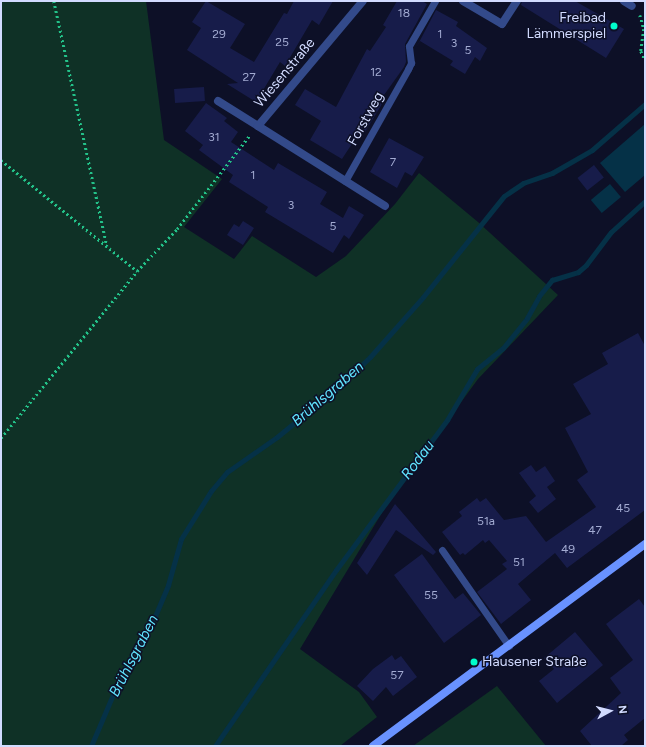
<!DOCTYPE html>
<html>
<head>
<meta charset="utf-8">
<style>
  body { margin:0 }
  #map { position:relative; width:646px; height:747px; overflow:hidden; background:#0d1027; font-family:Figtree,sans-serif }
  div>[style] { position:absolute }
  .green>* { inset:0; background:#0f3126 }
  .water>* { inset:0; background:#053147; transform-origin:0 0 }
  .stream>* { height:5px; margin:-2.5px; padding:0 2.5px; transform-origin:2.5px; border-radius:2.5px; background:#053147 }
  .building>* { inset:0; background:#171c4a; transform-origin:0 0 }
  .path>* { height:2.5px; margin-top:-1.25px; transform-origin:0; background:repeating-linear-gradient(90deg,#23c289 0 2px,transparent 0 5px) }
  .service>* { height:7px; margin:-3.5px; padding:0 3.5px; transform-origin:3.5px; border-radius:3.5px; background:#334a8a }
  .minor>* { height:8px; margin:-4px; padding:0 4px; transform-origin:4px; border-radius:4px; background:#334a8a }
  .secondary>* { height:8px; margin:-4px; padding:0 4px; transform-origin:4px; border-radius:4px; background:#6992ff }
  .dots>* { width:11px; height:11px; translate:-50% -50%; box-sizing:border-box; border:2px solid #0d1027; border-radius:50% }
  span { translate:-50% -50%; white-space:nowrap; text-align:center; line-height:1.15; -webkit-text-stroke:3px #0d1027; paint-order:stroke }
  .number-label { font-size:12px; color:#a3abd2 }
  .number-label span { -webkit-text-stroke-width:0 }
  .poi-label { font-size:14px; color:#d2dbff }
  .right { translate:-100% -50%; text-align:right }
  .left { translate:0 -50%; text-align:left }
  .street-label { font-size:14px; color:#d2dbff }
  .water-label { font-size:15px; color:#60e5ff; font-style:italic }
  .frame { position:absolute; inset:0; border:2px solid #d2dbff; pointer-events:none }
  .north { position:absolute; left:590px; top:691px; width:40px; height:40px; -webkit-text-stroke:3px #0d1027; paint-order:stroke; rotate:83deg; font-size:11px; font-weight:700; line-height:16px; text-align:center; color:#d2dbff }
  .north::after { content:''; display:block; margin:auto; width:14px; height:18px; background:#d2dbff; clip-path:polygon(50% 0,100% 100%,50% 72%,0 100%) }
</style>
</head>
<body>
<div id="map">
  <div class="green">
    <i style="clip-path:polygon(1px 1px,146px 1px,164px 140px,222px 179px,184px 227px,234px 259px,252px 236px,316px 277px,346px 256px,395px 204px,419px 173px,478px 222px,558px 295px,478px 379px,413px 468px,386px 506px,300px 649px,359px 692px,377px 717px,340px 746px,1px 746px)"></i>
    <i style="clip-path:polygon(497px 686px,546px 746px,413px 746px)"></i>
  </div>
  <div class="water">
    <i style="clip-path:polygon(645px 124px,645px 175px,625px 192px,600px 163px)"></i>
    <i style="left:610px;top:184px;width:17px;height:25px;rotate:50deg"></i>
  </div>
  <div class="stream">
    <i style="left:91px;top:746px;width:82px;rotate:-66.9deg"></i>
    <i style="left:123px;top:671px;width:64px;rotate:-59.8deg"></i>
    <i style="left:155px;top:616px;width:34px;rotate:-67deg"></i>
    <i style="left:168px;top:585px;width:48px;rotate:-74.2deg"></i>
    <i style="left:181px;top:539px;width:57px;rotate:-58deg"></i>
    <i style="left:211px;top:491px;width:25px;rotate:-50deg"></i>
    <i style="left:227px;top:472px;width:61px;rotate:-35deg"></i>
    <i style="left:277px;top:437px;width:87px;rotate:-39.4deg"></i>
    <i style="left:344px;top:382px;width:36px;rotate:-44deg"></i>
    <i style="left:370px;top:357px;width:80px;rotate:-48.5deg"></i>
    <i style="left:423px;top:297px;width:129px;rotate:-51.3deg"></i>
    <i style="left:504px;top:196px;width:23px;rotate:-34deg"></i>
    <i style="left:523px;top:183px;width:31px;rotate:-19deg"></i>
    <i style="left:552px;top:173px;width:46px;rotate:-29.9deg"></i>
    <i style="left:592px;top:150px;width:70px;rotate:-41deg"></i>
    <i style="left:215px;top:746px;width:214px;rotate:-55.5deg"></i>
    <i style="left:336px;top:570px;width:187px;rotate:-53.5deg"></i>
    <i style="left:447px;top:420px;width:59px;rotate:-59.5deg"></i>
    <i style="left:477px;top:369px;width:33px;rotate:-39deg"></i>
    <i style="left:503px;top:348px;width:38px;rotate:-51deg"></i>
    <i style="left:527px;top:318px;width:25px;rotate:-61deg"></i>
    <i style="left:539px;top:296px;width:21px;rotate:-51deg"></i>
    <i style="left:552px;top:280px;width:27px;rotate:-17deg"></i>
    <i style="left:578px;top:272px;width:11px;rotate:-41deg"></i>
    <i style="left:586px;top:265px;width:41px;rotate:-52.9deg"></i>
    <i style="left:611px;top:232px;width:46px;rotate:-42.4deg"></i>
  </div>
  <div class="building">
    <i style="clip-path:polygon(206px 1px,245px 24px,230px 48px,254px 62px,284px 13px,287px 14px,294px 1px,333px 1px,319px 25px,312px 20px,285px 66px,280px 62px,256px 102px,227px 84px,238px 83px,187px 50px,201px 28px,192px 22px)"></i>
    <i style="clip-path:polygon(397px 1px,422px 1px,427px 4px,405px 44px,406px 62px,404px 67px,379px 102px,382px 104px,365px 132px,361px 130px,342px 159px,310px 140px,321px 121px,295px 105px,305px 89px,336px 107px,367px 49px,370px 51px,386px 27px,383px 25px)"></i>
    <i style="clip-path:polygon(522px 1px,575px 1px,624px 29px,606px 58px,521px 5px)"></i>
    <i style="clip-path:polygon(436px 10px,458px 22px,456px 26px,487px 48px,480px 61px,475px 57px,465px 74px,450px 65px,453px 61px,420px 41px,415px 50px)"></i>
    <i style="left:204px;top:87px;width:14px;height:30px;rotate:86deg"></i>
    <i style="clip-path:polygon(206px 103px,227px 118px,224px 121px,238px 132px,231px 142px,274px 170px,278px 163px,327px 192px,320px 204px,343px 218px,349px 206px,364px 215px,349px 239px,344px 235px,333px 253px,265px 212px,268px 207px,229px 182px,233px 175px,199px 150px,203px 145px,185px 131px)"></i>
    <i style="clip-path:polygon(389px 138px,424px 157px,412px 176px,405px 172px,397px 188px,370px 172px)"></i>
    <i style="left:594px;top:165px;width:16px;height:21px;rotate:52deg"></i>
    <i style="clip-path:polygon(243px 221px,254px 228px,243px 245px,227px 235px,234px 224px,239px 227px)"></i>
    <i style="clip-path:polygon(638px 333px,645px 346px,645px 510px,567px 568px,555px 553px,518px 584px,531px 600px,501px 624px,477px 592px,507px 569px,502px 564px,507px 561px,489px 540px,485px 543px,483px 540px,465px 555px,463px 553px,460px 555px,442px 532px,462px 516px,459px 512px,477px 498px,480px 502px,486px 498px,504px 520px,526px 516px,546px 542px,596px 507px,577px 480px,588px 472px,565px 428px,591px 414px,573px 384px,608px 364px,602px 353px)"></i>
    <i style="clip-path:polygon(531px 465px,536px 472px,545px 466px,555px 481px,547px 487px,556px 499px,538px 513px,529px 502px,536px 496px,519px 473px)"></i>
    <i style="clip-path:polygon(395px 504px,436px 552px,433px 555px,396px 530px,367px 575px,357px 563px)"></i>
    <i style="clip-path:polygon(422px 554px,455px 599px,463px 593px,481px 615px,444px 643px,394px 575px)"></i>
    <i style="clip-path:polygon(639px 599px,645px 607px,645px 718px,624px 735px,628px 740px,621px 746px,592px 746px,580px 731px,621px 693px,610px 678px,633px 660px,606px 624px)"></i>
    <i style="clip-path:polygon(575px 632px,603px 665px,557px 703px,539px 681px,554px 669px,544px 658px)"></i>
    <i style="clip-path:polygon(392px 655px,395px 660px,401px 656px,417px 677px,393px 696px,386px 687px,373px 701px,357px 686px,373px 669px)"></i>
  </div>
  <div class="path">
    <i style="left:54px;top:1px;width:251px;rotate:77.8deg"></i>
    <i style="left:640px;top:15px;width:15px;rotate:74deg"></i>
    <i style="left:644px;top:29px;width:22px;rotate:98deg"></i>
    <i style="left:641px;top:51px;width:10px;rotate:66deg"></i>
    <i style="left:1px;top:160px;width:176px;rotate:39.2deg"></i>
    <i style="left:1px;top:438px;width:215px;rotate:-50.8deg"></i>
    <i style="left:137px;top:271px;width:58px;rotate:-46.4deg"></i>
    <i style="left:177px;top:229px;width:119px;rotate:-52.2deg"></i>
  </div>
  <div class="service">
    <i style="left:345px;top:181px;width:129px;rotate:-60.6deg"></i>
    <i style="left:408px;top:69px;width:7px;rotate:-63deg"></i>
    <i style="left:411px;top:63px;width:17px;rotate:-97deg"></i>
    <i style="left:409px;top:46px;width:52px;rotate:-60deg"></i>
    <i style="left:442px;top:550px;width:117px;rotate:55.1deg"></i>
  </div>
  <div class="minor">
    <i style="left:463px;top:1px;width:45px;rotate:30.5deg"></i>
    <i style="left:502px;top:24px;width:27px;rotate:-57deg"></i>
    <i style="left:624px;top:1px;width:9px;rotate:32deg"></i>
    <i style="left:218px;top:101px;width:47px;rotate:32deg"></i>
    <i style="left:258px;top:126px;width:163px;rotate:-50deg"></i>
    <i style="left:258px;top:126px;width:150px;rotate:32.2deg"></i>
  </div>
  <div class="secondary">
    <i style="left:373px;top:746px;width:339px;rotate:-36.6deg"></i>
  </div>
  <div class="dots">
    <i style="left:614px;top:26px;background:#00fdcb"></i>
    <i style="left:474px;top:662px;background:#00fdcb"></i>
  </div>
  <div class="number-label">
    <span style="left:404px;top:14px">18</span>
    <span style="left:219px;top:35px">29</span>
    <span style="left:440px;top:35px">1</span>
    <span style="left:282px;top:43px">25</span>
    <span style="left:454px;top:44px">3</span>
    <span style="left:468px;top:51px">5</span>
    <span style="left:376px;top:73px">12</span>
    <span style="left:249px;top:78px">27</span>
    <span style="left:214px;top:138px">31</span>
    <span style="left:393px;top:163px">7</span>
    <span style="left:253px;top:176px">1</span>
    <span style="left:291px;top:206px">3</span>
    <span style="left:333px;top:227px">5</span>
    <span style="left:623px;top:509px">45</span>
    <span style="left:486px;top:522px">51a</span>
    <span style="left:595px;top:531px">47</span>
    <span style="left:568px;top:550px">49</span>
    <span style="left:519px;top:563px">51</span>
    <span style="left:431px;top:596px">55</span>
    <span style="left:397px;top:676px">57</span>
  </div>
  <div class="poi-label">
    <span class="right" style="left:606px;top:26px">Freibad<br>Lämmerspiel</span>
    <span class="left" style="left:482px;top:662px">Hausener Straße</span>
  </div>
  <div class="street-label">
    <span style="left:285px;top:73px;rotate:-50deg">Wiesenstraße</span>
    <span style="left:366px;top:119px;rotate:-61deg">Forstweg</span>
  </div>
  <div class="water-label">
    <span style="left:328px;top:394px;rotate:-41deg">Brühlsgraben</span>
    <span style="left:418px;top:460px;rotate:-53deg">Rodau</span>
    <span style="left:134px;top:656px;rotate:-63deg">Brühlsgraben</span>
  </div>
  <div class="frame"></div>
  <div class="north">N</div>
</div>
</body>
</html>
